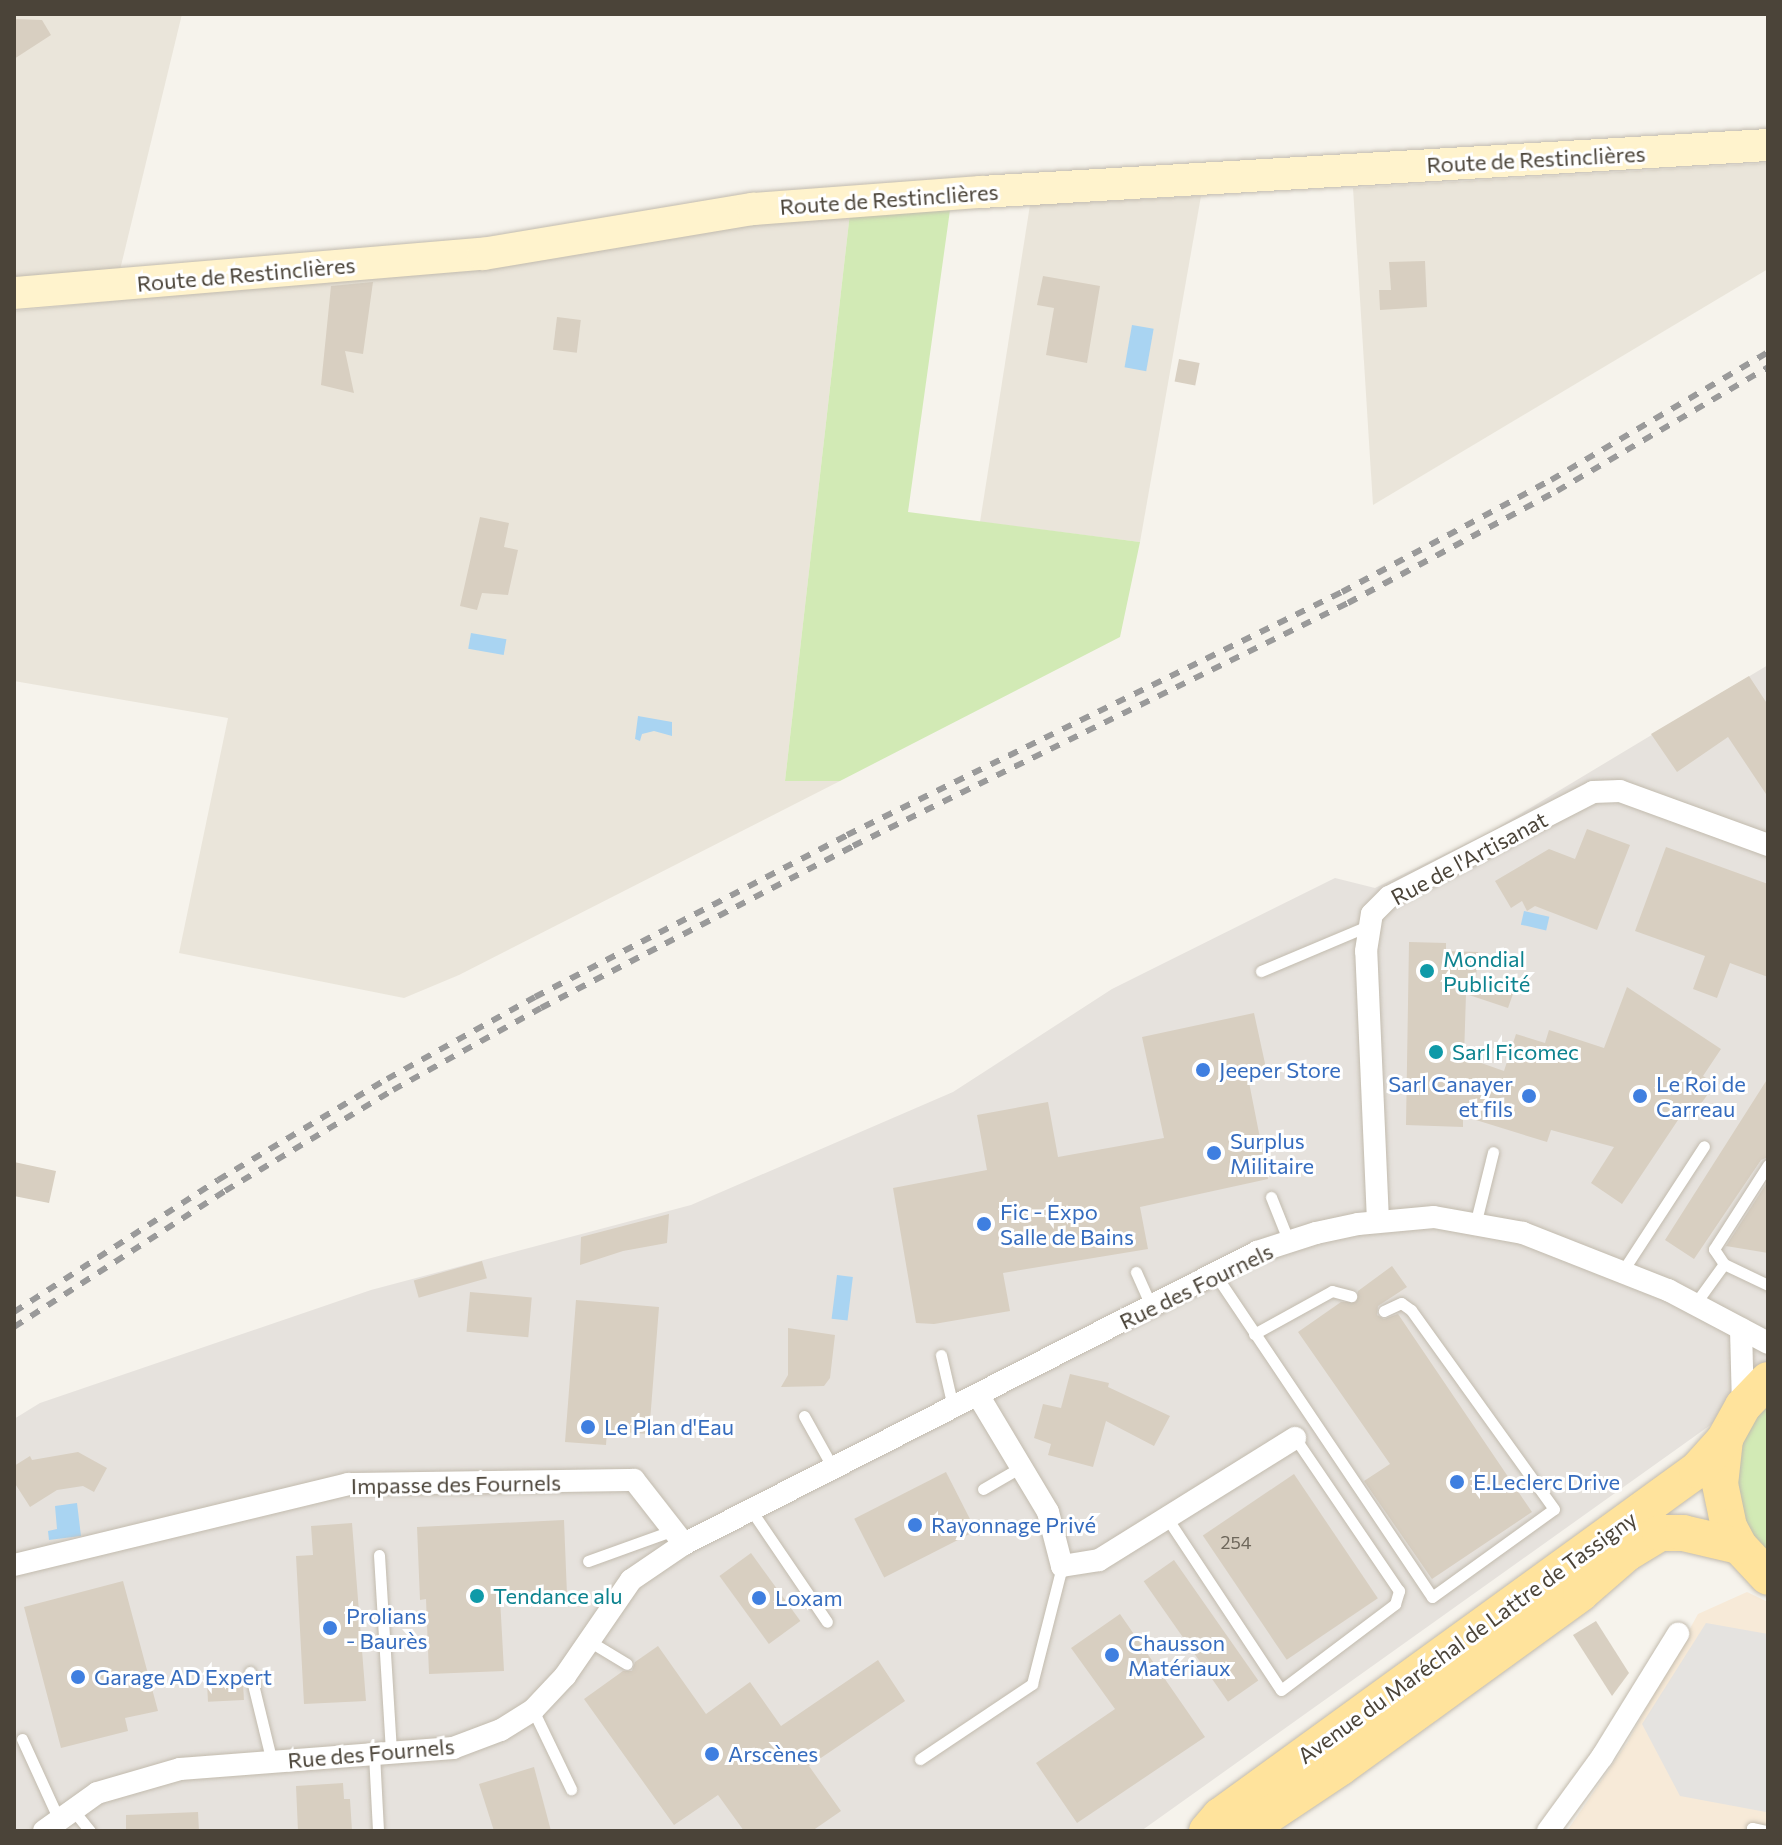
<!DOCTYPE html>
<html>
<head>
<meta charset="utf-8">
<style>
  body { margin:0 }
  #map { position:relative; width:1782px; height:1845px; overflow:hidden; background:#f6f3ec; font-family:Commissioner,sans-serif }
  div>[style] { position:absolute }
  .residential>* { inset:0; background:#eae5da }
  .commercial>* { inset:0; background:#f7ead8 }
  .industrial>* { inset:0; background:#e6e2dd }
  .green>* { inset:0; background:#d2eab5 }
  .parking>* { inset:0; background:#e5e3e0 }
  .water>* { inset:0; background:#a9d4f2; transform-origin:0 0 }
  .building>* { inset:0; background:#d8cfc1; transform-origin:0 0 }
  .roads { filter:drop-shadow(0 0 2px #c2bbae) drop-shadow(0 0 2px #c2bbae) }
  .lane>* { height:11px; margin:-5.5px; padding:0 5.5px; transform-origin:5.5px; border-radius:5.5px; background:#fff }
  .street>* { height:22px; margin:-11px; padding:0 11px; transform-origin:11px; border-radius:11px; background:#fff }
  .secondary>* { height:32px; margin:-16px; padding:0 16px; transform-origin:16px; border-radius:16px; background:#fff3cd }
  .primary>* { height:36px; margin:-18px; padding:0 18px; transform-origin:18px; border-radius:18px; background:#ffe39c }
  .rail>* { height:6px; margin-top:-3px; transform-origin:0; background:repeating-linear-gradient(90deg,#9a9a9a 0 10px,transparent 0 20px) }
  .dots>* { width:22px; height:22px; translate:-50% -50%; box-sizing:border-box; border:4px solid #fff; border-radius:50% }
  span { translate:-50% -50%; white-space:nowrap; text-align:center; line-height:1.15; -webkit-text-stroke:6px #fff; paint-order:stroke }
  .number-label { font-size:18px; color:#6e675b }
  .number-label span { -webkit-text-stroke-width:0 }
  .street-label { font-size:22px; color:#4b4439 }
  .culture-label { font-size:22px; color:#0d838f }
  .left { translate:0 -50%; text-align:left }
  .shop-label { font-size:22px; color:#366cbe }
  .right { translate:-100% -50%; text-align:right }
  .frame { position:absolute; inset:0; border:16px solid #4b4439; pointer-events:none }
</style>
</head>
<body>
<div id="map">
  <div class="residential">
    <i style="clip-path:polygon(14px 14px,182px 14px,119px 274px,14px 280px)"></i>
    <i style="clip-path:polygon(1768px 163px,1768px 269px,1373px 505px,1353px 188px)"></i>
    <i style="clip-path:polygon(1201px 196px,1140px 542px,980px 522px,1030px 205px)"></i>
    <i style="clip-path:polygon(850px 213px,785px 781px,840px 781px,459px 975px,404px 998px,179px 953px,228px 718px,14px 681px,14px 311px,290px 283px)"></i>
  </div>
  <div class="commercial">
    <i style="clip-path:polygon(1747px 1592px,1768px 1602px,1768px 1831px,1567px 1831px,1627px 1743px,1698px 1614px)"></i>
  </div>
  <div class="industrial">
    <i style="clip-path:polygon(1768px 665px,1768px 1384px,1141px 1831px,14px 1831px,14px 1419px,40px 1403px,371px 1290px,691px 1205px,953px 1092px,1112px 989px,1335px 878px,1375px 888px,1492px 831px)"></i>
  </div>
  <div class="green">
    <i style="clip-path:polygon(950px 210px,908px 512px,1140px 542px,1120px 637px,840px 781px,785px 781px,850px 213px)"></i>
    <i style="clip-path:polygon(1768px 1402px,1768px 1559px,1745px 1528px,1735px 1494px,1736px 1458px,1749px 1425px)"></i>
  </div>
  <div class="parking">
    <i style="clip-path:polygon(1706px 1623px,1768px 1634px,1766px 1812px,1680px 1796px,1642px 1724px)"></i>
  </div>
  <div class="water">
    <i style="left:1132px;top:325px;width:22px;height:43px;rotate:10deg"></i>
    <i style="left:471px;top:633px;width:36px;height:16px;rotate:10deg"></i>
    <i style="clip-path:polygon(638px 716px,672px 722px,672px 736px,654px 731px,642px 734px,640px 741px,635px 739px)"></i>
    <i style="left:1524px;top:911px;width:26px;height:14px;rotate:13deg"></i>
    <i style="left:837px;top:1275px;width:16px;height:44px;rotate:7deg"></i>
    <i style="clip-path:polygon(77px 1503px,81px 1536px,49px 1540px,48px 1531px,57px 1529px,55px 1506px)"></i>
  </div>
  <div class="building">
    <i style="clip-path:polygon(14px 19px,42px 20px,51px 35px,14px 59px)"></i>
    <i style="clip-path:polygon(1425px 261px,1427px 307px,1380px 310px,1379px 290px,1391px 290px,1389px 262px)"></i>
    <i style="clip-path:polygon(1043px 276px,1100px 286px,1087px 363px,1046px 355px,1054px 308px,1037px 305px)"></i>
    <i style="clip-path:polygon(373px 282px,363px 354px,345px 351px,354px 393px,321px 385px,331px 286px)"></i>
    <i style="left:557px;top:317px;width:24px;height:33px;rotate:7deg"></i>
    <i style="left:1179px;top:359px;width:21px;height:23px;rotate:11deg"></i>
    <i style="clip-path:polygon(480px 517px,509px 523px,504px 547px,518px 550px,508px 595px,482px 593px,477px 610px,460px 606px)"></i>
    <i style="clip-path:polygon(1749px 676px,1768px 705px,1768px 797px,1728px 737px,1677px 772px,1651px 734px)"></i>
    <i style="clip-path:polygon(1587px 829px,1630px 845px,1597px 930px,1535px 906px,1527px 911px,1522px 901px,1511px 908px,1495px 881px,1549px 849px,1575px 859px)"></i>
    <i style="clip-path:polygon(1666px 847px,1768px 884px,1768px 977px,1730px 963px,1717px 998px,1693px 989px,1705px 956px,1635px 931px)"></i>
    <i style="clip-path:polygon(1409px 942px,1446px 943px,1446px 951px,1478px 952px,1476px 978px,1514px 991px,1508px 1008px,1466px 994px,1464px 1057px,1504px 1071px,1516px 1034px,1545px 1043px,1549px 1030px,1604px 1048px,1627px 987px,1721px 1049px,1703px 1076px,1715px 1084px,1698px 1108px,1690px 1102px,1622px 1204px,1591px 1183px,1614px 1147px,1551px 1130px,1547px 1142px,1463px 1116px,1463px 1127px,1406px 1125px)"></i>
    <i style="clip-path:polygon(1254px 1013px,1266px 1068px,1247px 1072px,1268px 1179px,1140px 1207px,1148px 1249px,1003px 1273px,1010px 1311px,934px 1324px,916px 1323px,893px 1188px,987px 1170px,977px 1115px,1048px 1102px,1058px 1157px,1164px 1138px,1142px 1037px)"></i>
    <i style="clip-path:polygon(1768px 1078px,1768px 1157px,1761px 1160px,1694px 1259px,1665px 1240px)"></i>
    <i style="clip-path:polygon(14px 1162px,56px 1171px,49px 1203px,14px 1196px)"></i>
    <i style="clip-path:polygon(1768px 1181px,1768px 1253px,1726px 1246px)"></i>
    <i style="clip-path:polygon(669px 1214px,667px 1243px,623px 1251px,580px 1265px,581px 1237px)"></i>
    <i style="left:482px;top:1261px;width:18px;height:71px;rotate:74deg"></i>
    <i style="clip-path:polygon(1392px 1266px,1407px 1287px,1378px 1306px,1377px 1315px,1384px 1319px,1398px 1314px,1532px 1512px,1432px 1579px,1364px 1481px,1390px 1464px,1298px 1332px,1341px 1302px,1356px 1302px,1358px 1291px)"></i>
    <i style="left:470px;top:1292px;width:62px;height:40px;rotate:5deg"></i>
    <i style="clip-path:polygon(576px 1300px,659px 1307px,649px 1434px,607px 1431px,606px 1445px,565px 1442px)"></i>
    <i style="clip-path:polygon(788px 1328px,835px 1335px,830px 1378px,824px 1386px,781px 1387px,788px 1375px)"></i>
    <i style="clip-path:polygon(1070px 1374px,1109px 1383px,1108px 1387px,1170px 1416px,1154px 1446px,1106px 1421px,1093px 1467px,1048px 1455px,1051px 1444px,1034px 1438px,1043px 1404px,1061px 1408px)"></i>
    <i style="clip-path:polygon(78px 1452px,107px 1468px,94px 1492px,83px 1486px,57px 1490px,30px 1507px,14px 1482px,14px 1466px,30px 1456px,32px 1460px)"></i>
    <i style="left:946px;top:1472px;width:66px;height:103px;rotate:63deg"></i>
    <i style="left:1294px;top:1474px;width:150px;height:110px;rotate:56deg"></i>
    <i style="clip-path:polygon(564px 1520px,567px 1595px,500px 1598px,504px 1671px,429px 1674px,426px 1599px,420px 1600px,417px 1527px)"></i>
    <i style="clip-path:polygon(352px 1523px,366px 1701px,304px 1704px,296px 1556px,313px 1555px,311px 1526px)"></i>
    <i style="left:751px;top:1553px;width:84px;height:39px;rotate:54deg"></i>
    <i style="left:1174px;top:1560px;width:147px;height:37px;rotate:55deg"></i>
    <i style="clip-path:polygon(123px 1581px,158px 1711px,125px 1718px,128px 1731px,61px 1748px,24px 1607px)"></i>
    <i style="clip-path:polygon(1120px 1614px,1205px 1737px,1077px 1823px,1036px 1763px,1115px 1709px,1071px 1648px)"></i>
    <i style="clip-path:polygon(1596px 1621px,1629px 1673px,1612px 1696px,1573px 1635px)"></i>
    <i style="clip-path:polygon(658px 1646px,706px 1714px,750px 1682px,781px 1726px,878px 1660px,905px 1701px,809px 1766px,841px 1811px,812px 1831px,744px 1831px,718px 1795px,674px 1825px,584px 1699px,623px 1671px,632px 1671px,635px 1662px)"></i>
    <i style="left:243px;top:1682px;width:18px;height:36px;rotate:87deg"></i>
    <i style="clip-path:polygon(534px 1767px,551px 1831px,494px 1831px,479px 1784px)"></i>
    <i style="clip-path:polygon(343px 1783px,344px 1799px,350px 1799px,352px 1831px,298px 1831px,296px 1786px)"></i>
    <i style="clip-path:polygon(198px 1812px,199px 1831px,126px 1831px,126px 1815px)"></i>
  </div>
  <div class="roads">
    <div class="lane">
      <i style="left:1261px;top:971px;width:118px;rotate:-22.9deg"></i>
      <i style="left:1271px;top:1197px;width:48px;rotate:68.2deg"></i>
      <i style="left:1475px;top:1225px;width:75px;rotate:-76.1deg"></i>
      <i style="left:1724px;top:1264px;width:18px;rotate:-124deg"></i>
      <i style="left:1714px;top:1249px;width:100px;rotate:-57.3deg"></i>
      <i style="left:1136px;top:1272px;width:37px;rotate:66deg"></i>
      <i style="left:1622px;top:1272px;width:150px;rotate:-56.9deg"></i>
      <i style="left:1215px;top:1274px;width:389px;rotate:56.1deg"></i>
      <i style="left:1432px;top:1597px;width:150px;rotate:-35.8deg"></i>
      <i style="left:1554px;top:1509px;width:245px;rotate:-125.7deg"></i>
      <i style="left:1411px;top:1310px;width:12px;rotate:-145deg"></i>
      <i style="left:1401px;top:1303px;width:19px;rotate:155deg"></i>
      <i style="left:1695px;top:1304px;width:49px;rotate:-54.1deg"></i>
      <i style="left:1724px;top:1264px;width:49px;rotate:25.5deg"></i>
      <i style="left:1254px;top:1334px;width:89px;rotate:-28.9deg"></i>
      <i style="left:1332px;top:1291px;width:20px;rotate:15deg"></i>
      <i style="left:941px;top:1355px;width:53px;rotate:77deg"></i>
      <i style="left:804px;top:1416px;width:60px;rotate:60.9deg"></i>
      <i style="left:983px;top:1489px;width:44px;rotate:-30.1deg"></i>
      <i style="left:751px;top:1510px;width:135px;rotate:55.8deg"></i>
      <i style="left:1167px;top:1518px;width:206px;rotate:56.5deg"></i>
      <i style="left:1281px;top:1690px;width:143px;rotate:-37deg"></i>
      <i style="left:1395px;top:1604px;width:14px;rotate:-73deg"></i>
      <i style="left:1399px;top:1591px;width:185px;rotate:-124.2deg"></i>
      <i style="left:379px;top:1555px;width:198px;rotate:86.5deg"></i>
      <i style="left:588px;top:1561px;width:91px;rotate:-19.8deg"></i>
      <i style="left:589px;top:1641px;width:44px;rotate:31.2deg"></i>
      <i style="left:250px;top:1672px;width:93px;rotate:76.3deg"></i>
      <i style="left:533px;top:1710px;width:88px;rotate:64.3deg"></i>
      <i style="left:22px;top:1739px;width:89px;rotate:65.4deg"></i>
      <i style="left:374px;top:1754px;width:77px;rotate:87deg"></i>
      <i style="left:920px;top:1759px;width:135px;rotate:-33.8deg"></i>
      <i style="left:1032px;top:1684px;width:122px;rotate:-75.7deg"></i>
      <i style="left:73px;top:1810px;width:27px;rotate:51deg"></i>
      <i style="left:1752px;top:1831px;width:3px;rotate:-90deg"></i>
      <i style="left:1752px;top:1828px;width:14px;rotate:12deg"></i>
    </div>
    <div class="street">
      <i style="left:1378px;top:1221px;width:270px;rotate:-92.5deg"></i>
      <i style="left:1366px;top:951px;width:37px;rotate:-81deg"></i>
      <i style="left:1372px;top:914px;width:24px;rotate:-45deg"></i>
      <i style="left:1389px;top:897px;width:229px;rotate:-27.2deg"></i>
      <i style="left:1593px;top:792px;width:27px;rotate:-2deg"></i>
      <i style="left:1620px;top:791px;width:158px;rotate:20deg"></i>
      <i style="left:1741px;top:1329px;width:77px;rotate:88.5deg"></i>
      <i style="left:978px;top:1395px;width:136px;rotate:59.1deg"></i>
      <i style="left:1048px;top:1512px;width:56px;rotate:75.5deg"></i>
      <i style="left:1062px;top:1566px;width:37px;rotate:-9deg"></i>
      <i style="left:1099px;top:1560px;width:231px;rotate:-31.9deg"></i>
      <i style="left:14px;top:1565px;width:344px;rotate:-13.6deg"></i>
      <i style="left:348px;top:1484px;width:286px;rotate:-0.8deg"></i>
      <i style="left:634px;top:1480px;width:81px;rotate:52deg"></i>
      <i style="left:44px;top:1831px;width:65px;rotate:-35.6deg"></i>
      <i style="left:97px;top:1793px;width:86px;rotate:-16.1deg"></i>
      <i style="left:180px;top:1769px;width:274px;rotate:-4.4deg"></i>
      <i style="left:453px;top:1748px;width:51px;rotate:-20.6deg"></i>
      <i style="left:501px;top:1730px;width:38px;rotate:-32deg"></i>
      <i style="left:533px;top:1710px;width:47px;rotate:-46.7deg"></i>
      <i style="left:565px;top:1676px;width:116px;rotate:-55.5deg"></i>
      <i style="left:631px;top:1580px;width:64px;rotate:-34.2deg"></i>
      <i style="left:684px;top:1544px;width:643px;rotate:-27deg"></i>
      <i style="left:1257px;top:1252px;width:62px;rotate:-17.9deg"></i>
      <i style="left:1316px;top:1233px;width:43px;rotate:-12.1deg"></i>
      <i style="left:1358px;top:1224px;width:76px;rotate:-5.3deg"></i>
      <i style="left:1434px;top:1217px;width:90px;rotate:10.2deg"></i>
      <i style="left:1523px;top:1233px;width:156px;rotate:21.5deg"></i>
      <i style="left:1668px;top:1290px;width:113px;rotate:27.9deg"></i>
      <i style="left:1548px;top:1831px;width:92px;rotate:-53.9deg"></i>
      <i style="left:1602px;top:1757px;width:145px;rotate:-58.3deg"></i>
    </div>
    <div class="secondary">
      <i style="left:14px;top:293px;width:471px;rotate:-4.8deg"></i>
      <i style="left:483px;top:254px;width:274px;rotate:-9.5deg"></i>
      <i style="left:753px;top:209px;width:229px;rotate:-4.3deg"></i>
      <i style="left:981px;top:192px;width:788px;rotate:-3.42deg"></i>
    </div>
    <div class="primary">
      <i style="left:1768px;top:1380px;width:36px;rotate:134deg"></i>
      <i style="left:1743px;top:1406px;width:38px;rotate:119deg"></i>
      <i style="left:1725px;top:1439px;width:45px;rotate:96.3deg"></i>
      <i style="left:1720px;top:1484px;width:44px;rotate:78.2deg"></i>
      <i style="left:1729px;top:1527px;width:21px;rotate:62deg"></i>
      <i style="left:1739px;top:1546px;width:42px;rotate:46.9deg"></i>
      <i style="left:1207px;top:1831px;width:20px;rotate:-49deg"></i>
      <i style="left:1220px;top:1816px;width:589px;rotate:-35.96deg"></i>
      <i style="left:1697px;top:1470px;width:42px;rotate:-47.9deg"></i>
      <i style="left:1245px;top:1831px;width:115px;rotate:-33.7deg"></i>
      <i style="left:1341px;top:1767px;width:296px;rotate:-35.9deg"></i>
      <i style="left:1581px;top:1593px;width:61px;rotate:-41deg"></i>
      <i style="left:1627px;top:1553px;width:39px;rotate:-31deg"></i>
      <i style="left:1660px;top:1533px;width:23px"></i>
      <i style="left:1683px;top:1533px;width:57px;rotate:13.1deg"></i>
    </div>
  </div>
  <div class="rail">
    <i style="left:14px;top:1312px;width:243px;rotate:-32.9deg"></i>
    <i style="left:218px;top:1180px;width:197px;rotate:-30.9deg"></i>
    <i style="left:387px;top:1079px;width:169px;rotate:-29deg"></i>
    <i style="left:535px;top:997px;width:352px;rotate:-27.4deg"></i>
    <i style="left:847px;top:835px;width:551px;rotate:-26.15deg"></i>
    <i style="left:1342px;top:592px;width:237px;rotate:-28.2deg"></i>
    <i style="left:1551px;top:480px;width:252px;rotate:-30.5deg"></i>
    <i style="left:14px;top:1327px;width:251px;rotate:-32.8deg"></i>
    <i style="left:225px;top:1191px;width:196px;rotate:-31deg"></i>
    <i style="left:393px;top:1090px;width:169px;rotate:-29deg"></i>
    <i style="left:541px;top:1008px;width:352px;rotate:-27.4deg"></i>
    <i style="left:853px;top:846px;width:551px;rotate:-26.15deg"></i>
    <i style="left:1348px;top:603px;width:237px;rotate:-28.2deg"></i>
    <i style="left:1557px;top:491px;width:245px;rotate:-30.4deg"></i>
  </div>
  <div class="dots">
    <i style="left:1427px;top:971px;background:#0f9aa8"></i>
    <i style="left:1436px;top:1052px;background:#0f9aa8"></i>
    <i style="left:1203px;top:1070px;background:#3f7fe0"></i>
    <i style="left:1529px;top:1096px;background:#3f7fe0"></i>
    <i style="left:1640px;top:1096px;background:#3f7fe0"></i>
    <i style="left:1214px;top:1153px;background:#3f7fe0"></i>
    <i style="left:984px;top:1224px;background:#3f7fe0"></i>
    <i style="left:588px;top:1427px;background:#3f7fe0"></i>
    <i style="left:1457px;top:1482px;background:#3f7fe0"></i>
    <i style="left:915px;top:1525px;background:#3f7fe0"></i>
    <i style="left:477px;top:1596px;background:#0f9aa8"></i>
    <i style="left:759px;top:1598px;background:#3f7fe0"></i>
    <i style="left:330px;top:1628px;background:#3f7fe0"></i>
    <i style="left:1112px;top:1655px;background:#3f7fe0"></i>
    <i style="left:78px;top:1677px;background:#3f7fe0"></i>
    <i style="left:712px;top:1754px;background:#3f7fe0"></i>
  </div>
  <div class="number-label">
    <span style="left:1236px;top:1542px">254</span>
  </div>
  <div class="street-label">
    <span style="left:1536px;top:159px;rotate:-3deg">Route de Restinclières</span>
    <span style="left:889px;top:199px;rotate:-4deg">Route de Restinclières</span>
    <span style="left:246px;top:274px;rotate:-5deg">Route de Restinclières</span>
    <span style="left:1469px;top:858px;rotate:-28deg">Rue de l'Artisanat</span>
    <span style="left:1196px;top:1286px;rotate:-26deg">Rue des Fournels</span>
    <span style="left:456px;top:1484px;rotate:-1deg">Impasse des Fournels</span>
    <span style="left:1467px;top:1637px;rotate:-36deg">Avenue du Maréchal de Lattre de Tassigny</span>
    <span style="left:371px;top:1753px;rotate:-5deg">Rue des Fournels</span>
  </div>
  <div class="culture-label">
    <span class="left" style="left:1443px;top:971px">Mondial<br>Publicité</span>
    <span class="left" style="left:1452px;top:1052px">Sarl Ficomec</span>
    <span class="left" style="left:493px;top:1596px">Tendance alu</span>
  </div>
  <div class="shop-label">
    <span class="left" style="left:1219px;top:1070px">Jeeper Store</span>
    <span class="right" style="left:1513px;top:1096px">Sarl Canayer<br>et fils</span>
    <span class="left" style="left:1656px;top:1096px">Le Roi de<br>Carreau</span>
    <span class="left" style="left:1230px;top:1153px">Surplus<br>Militaire</span>
    <span class="left" style="left:1000px;top:1224px">Fic - Expo<br>Salle de Bains</span>
    <span class="left" style="left:604px;top:1427px">Le Plan d'Eau</span>
    <span class="left" style="left:1473px;top:1482px">E.Leclerc Drive</span>
    <span class="left" style="left:931px;top:1525px">Rayonnage Privé</span>
    <span class="left" style="left:775px;top:1598px">Loxam</span>
    <span class="left" style="left:346px;top:1628px">Prolians<br>- Baurès</span>
    <span class="left" style="left:1128px;top:1655px">Chausson<br>Matériaux</span>
    <span class="left" style="left:94px;top:1677px">Garage AD Expert</span>
    <span class="left" style="left:728px;top:1754px">Arscènes</span>
  </div>
  <div class="frame"></div>
</div>
</body>
</html>
